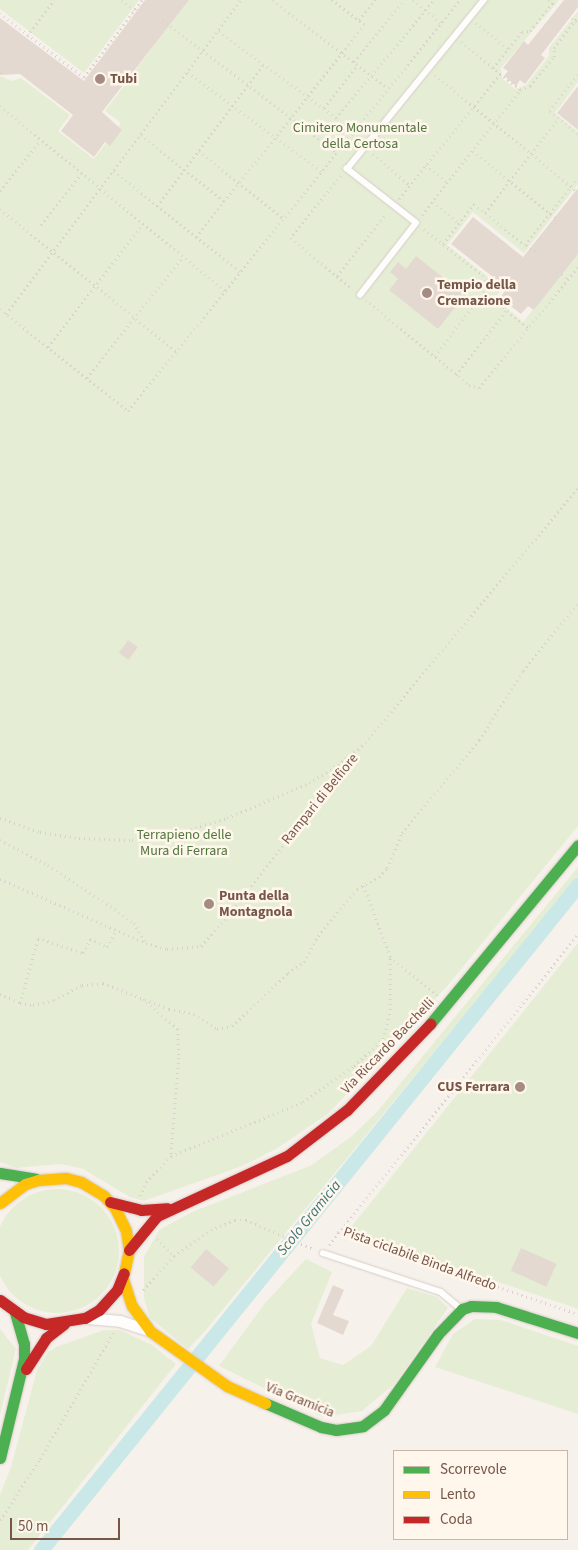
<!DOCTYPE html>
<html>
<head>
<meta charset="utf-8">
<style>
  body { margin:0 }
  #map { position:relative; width:578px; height:1550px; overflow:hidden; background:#f7f1eb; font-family:"Source Sans 3",sans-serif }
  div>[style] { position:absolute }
  .green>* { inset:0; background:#e5eed5 }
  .round { border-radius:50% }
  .canal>* { height:15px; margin:-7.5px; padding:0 7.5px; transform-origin:7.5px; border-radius:7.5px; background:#cbe8e8 }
  .building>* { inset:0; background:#e4d9d1; transform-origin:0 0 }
  .path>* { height:2.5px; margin-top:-1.25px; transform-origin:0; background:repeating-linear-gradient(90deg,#dad0cd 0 1px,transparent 0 5px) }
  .roads { filter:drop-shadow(0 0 1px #d6cdc8) drop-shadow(0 0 1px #d6cdc8) }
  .lane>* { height:5.5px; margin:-2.75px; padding:0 2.75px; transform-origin:2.75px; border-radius:2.75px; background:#fefdfc }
  .street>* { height:11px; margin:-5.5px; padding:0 5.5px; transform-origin:5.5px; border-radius:5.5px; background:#fefdfc }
  .fast>* { height:11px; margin:-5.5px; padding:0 5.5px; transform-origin:5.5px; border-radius:5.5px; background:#4caf50 }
  .slow>* { height:11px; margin:-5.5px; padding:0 5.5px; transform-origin:5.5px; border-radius:5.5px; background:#ffc107 }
  .jam>* { height:11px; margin:-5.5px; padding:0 5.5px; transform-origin:5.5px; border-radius:5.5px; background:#c62828 }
  .dots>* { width:14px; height:14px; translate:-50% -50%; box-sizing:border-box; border:2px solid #fff6ec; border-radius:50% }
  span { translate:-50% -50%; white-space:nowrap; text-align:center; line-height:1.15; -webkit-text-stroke:5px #fff6ec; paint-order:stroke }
  .poi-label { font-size:14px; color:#775649; font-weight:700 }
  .left { translate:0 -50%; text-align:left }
  .right { translate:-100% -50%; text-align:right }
  .park-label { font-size:14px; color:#52773e }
  .street-label { font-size:14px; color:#775649 }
  .water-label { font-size:15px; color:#3c767c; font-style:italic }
  .legend { position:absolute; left:393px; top:1450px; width:175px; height:90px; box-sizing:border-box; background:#fff6ec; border:1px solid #c9b6ab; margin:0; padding:6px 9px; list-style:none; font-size:15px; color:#775649 }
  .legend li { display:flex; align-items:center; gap:10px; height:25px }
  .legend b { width:25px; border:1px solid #c9b6ab }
  .scale { position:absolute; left:10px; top:1518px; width:110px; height:22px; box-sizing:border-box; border:2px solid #775649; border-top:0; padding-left:6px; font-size:15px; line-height:18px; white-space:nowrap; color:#775649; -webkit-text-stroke:4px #fff6ec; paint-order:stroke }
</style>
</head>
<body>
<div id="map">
  <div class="green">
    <i style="clip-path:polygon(0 0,139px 0,84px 73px,0 9px)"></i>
    <i style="clip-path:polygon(188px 0,559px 0,501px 68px,502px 78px,515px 89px,526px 85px,549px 56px,549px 48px,578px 11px,578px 82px,555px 113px,578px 132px,578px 184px,524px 253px,473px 212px,447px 245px,502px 288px,495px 298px,523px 322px,578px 253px,578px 826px,448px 985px,329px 1113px,276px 1149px,242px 1166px,144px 1201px,130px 1197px,83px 1169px,61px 1164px,16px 1168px,0 1162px,0 76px,12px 81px,21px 78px,70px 115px,58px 131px,94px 159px,121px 123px,105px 111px)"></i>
    <i style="clip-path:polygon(578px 867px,578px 877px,206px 1330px,188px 1349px,150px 1318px,144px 1299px,144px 1257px,159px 1230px,192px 1212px,312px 1165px,352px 1136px,377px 1112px)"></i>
    <i style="clip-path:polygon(578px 943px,578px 1309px,348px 1231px)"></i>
    <i class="round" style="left:-5px;top:1189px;width:124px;height:124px"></i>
    <i style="clip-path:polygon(306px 1259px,332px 1272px,311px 1324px,320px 1358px,343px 1365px,371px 1346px,407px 1288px,437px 1297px,448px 1308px,393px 1385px,362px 1411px,322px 1417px,219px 1366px,265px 1303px)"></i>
    <i style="clip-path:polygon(475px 1319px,501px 1320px,578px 1346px,578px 1414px,435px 1367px,453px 1334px)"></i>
    <i style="clip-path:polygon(0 1329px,16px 1349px,0 1415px)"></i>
    <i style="clip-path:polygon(104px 1330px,120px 1330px,152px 1345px,176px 1364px,28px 1550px,0 1550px,0 1495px,11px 1467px,37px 1370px,48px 1352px,56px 1347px)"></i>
  </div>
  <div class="canal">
    <i style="left:41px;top:1550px;width:855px;rotate:-51.08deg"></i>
  </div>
  <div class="building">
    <i style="clip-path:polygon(145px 0,189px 0,102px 112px,122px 130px,110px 146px,105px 142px,94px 157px,61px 131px,73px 115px,20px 74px,0 75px,0 18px,84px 81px)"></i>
    <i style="clip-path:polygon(564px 0,578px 0,578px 7px,541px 55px,545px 58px,525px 84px,520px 80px,516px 86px,504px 76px,508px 71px,503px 68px,524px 41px,528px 45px)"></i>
    <i style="clip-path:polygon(578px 86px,578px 130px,557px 113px)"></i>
    <i style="clip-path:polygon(578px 188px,578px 254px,534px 310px,528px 306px,521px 314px,500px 298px,507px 288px,451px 244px,473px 217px,523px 257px)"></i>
    <i style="clip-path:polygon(416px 256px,465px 295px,438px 329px,389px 290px,398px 279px,390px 272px,398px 262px,406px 269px)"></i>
    <i style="left:128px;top:640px;width:12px;height:16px;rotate:35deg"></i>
    <i style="left:521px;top:1248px;width:39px;height:25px;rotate:24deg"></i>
    <i style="left:206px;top:1249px;width:30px;height:24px;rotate:40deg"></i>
    <i style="clip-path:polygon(333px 1285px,344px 1290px,333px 1315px,349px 1321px,343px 1335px,317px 1323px)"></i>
  </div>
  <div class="path">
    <i style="left:122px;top:0;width:16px;rotate:38deg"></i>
    <i style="left:273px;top:0;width:145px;rotate:37.4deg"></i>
    <i style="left:413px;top:0;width:36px;rotate:39deg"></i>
    <i style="left:549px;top:0;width:10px;rotate:37deg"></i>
    <i style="left:0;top:13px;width:106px;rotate:37.3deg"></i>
    <i style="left:84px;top:77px;width:96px;rotate:-53deg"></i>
    <i style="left:572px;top:18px;width:8px;rotate:40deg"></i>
    <i style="left:163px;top:20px;width:218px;rotate:37.3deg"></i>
    <i style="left:359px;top:20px;width:26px;rotate:-51deg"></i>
    <i style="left:476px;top:23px;width:41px;rotate:39.1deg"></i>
    <i style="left:219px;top:31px;width:146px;rotate:36.6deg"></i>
    <i style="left:336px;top:118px;width:153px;rotate:-50.3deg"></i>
    <i style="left:27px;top:36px;width:45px;rotate:-53.1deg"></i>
    <i style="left:354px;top:62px;width:80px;rotate:-51.1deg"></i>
    <i style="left:493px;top:68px;width:46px;rotate:-51.1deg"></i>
    <i style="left:522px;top:32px;width:8px;rotate:-7deg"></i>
    <i style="left:530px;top:31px;width:40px;rotate:-51deg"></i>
    <i style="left:0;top:72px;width:1px;rotate:-45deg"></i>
    <i style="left:188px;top:72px;width:166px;rotate:36.7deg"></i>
    <i style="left:435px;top:75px;width:185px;rotate:39.3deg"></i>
    <i style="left:578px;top:75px;width:46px;rotate:127.9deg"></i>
    <i style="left:550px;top:111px;width:36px;rotate:39deg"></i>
    <i style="left:520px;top:90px;width:11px;rotate:-22deg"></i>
    <i style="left:530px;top:86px;width:38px;rotate:-50deg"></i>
    <i style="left:554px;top:57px;width:9px;rotate:-90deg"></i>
    <i style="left:554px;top:48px;width:40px;rotate:-53deg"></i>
    <i style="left:0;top:106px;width:291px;rotate:39.4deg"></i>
    <i style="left:324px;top:108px;width:55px;rotate:-51.7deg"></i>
    <i style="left:141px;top:135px;width:106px;rotate:38.5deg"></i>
    <i style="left:199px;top:151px;width:107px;rotate:38.6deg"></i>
    <i style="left:473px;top:151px;width:109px;rotate:39.1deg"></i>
    <i style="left:373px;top:154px;width:48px;rotate:40deg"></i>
    <i style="left:426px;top:165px;width:28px;rotate:39deg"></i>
    <i style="left:114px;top:171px;width:161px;rotate:38.7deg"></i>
    <i style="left:341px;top:176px;width:80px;rotate:128.9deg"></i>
    <i style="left:291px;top:238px;width:80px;rotate:39.9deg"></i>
    <i style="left:0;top:191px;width:65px;rotate:-51.2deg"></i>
    <i style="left:399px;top:199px;width:161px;rotate:-51.1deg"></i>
    <i style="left:433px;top:202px;width:33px;rotate:39deg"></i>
    <i style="left:157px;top:206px;width:178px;rotate:-53deg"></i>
    <i style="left:0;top:209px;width:226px;rotate:38.9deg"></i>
    <i style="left:485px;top:213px;width:120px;rotate:-52.1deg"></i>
    <i style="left:422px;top:215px;width:159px;rotate:-51.9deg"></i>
    <i style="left:520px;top:90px;width:76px;rotate:-140.9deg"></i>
    <i style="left:41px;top:225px;width:66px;rotate:-51.7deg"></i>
    <i style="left:424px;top:229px;width:75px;rotate:37.9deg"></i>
    <i style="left:483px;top:275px;width:9px;rotate:63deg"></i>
    <i style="left:487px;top:283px;width:9px;rotate:108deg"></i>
    <i style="left:484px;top:292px;width:81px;rotate:127deg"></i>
    <i style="left:196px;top:237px;width:270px;rotate:-51.6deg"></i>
    <i style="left:364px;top:25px;width:41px;rotate:-142deg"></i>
    <i style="left:443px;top:244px;width:51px;rotate:-52.2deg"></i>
    <i style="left:474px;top:204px;width:65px;rotate:38.8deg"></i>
    <i style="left:535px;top:252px;width:12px;rotate:-145deg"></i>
    <i style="left:525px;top:245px;width:85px;rotate:-51.7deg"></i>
    <i style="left:558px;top:271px;width:13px;rotate:39deg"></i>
    <i style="left:337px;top:276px;width:80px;rotate:-51.6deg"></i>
    <i style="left:484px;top:292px;width:58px;rotate:38.7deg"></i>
    <i style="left:366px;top:300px;width:134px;rotate:39.5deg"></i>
    <i style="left:469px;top:385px;width:10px;rotate:17deg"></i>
    <i style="left:479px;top:388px;width:156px;rotate:-50.7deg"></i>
    <i style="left:0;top:309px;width:164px;rotate:38.6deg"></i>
    <i style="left:128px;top:411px;width:528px;rotate:-51.07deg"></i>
    <i style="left:6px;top:314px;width:392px;rotate:-53.3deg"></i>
    <i style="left:48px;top:347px;width:155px;rotate:-52.3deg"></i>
    <i style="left:456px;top:375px;width:83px;rotate:-51.9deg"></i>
    <i style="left:87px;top:378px;width:155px;rotate:-51.8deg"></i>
    <i style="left:0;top:818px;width:42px;rotate:19.3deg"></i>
    <i style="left:40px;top:832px;width:39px;rotate:9deg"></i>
    <i style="left:79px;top:838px;width:53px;rotate:2.2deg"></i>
    <i style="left:132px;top:840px;width:50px;rotate:-9.3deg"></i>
    <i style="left:181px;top:832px;width:48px;rotate:-16.9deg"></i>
    <i style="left:227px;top:818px;width:89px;rotate:-23.1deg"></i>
    <i style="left:309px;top:783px;width:34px;rotate:-32deg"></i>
    <i style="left:338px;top:765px;width:33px;rotate:-40deg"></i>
    <i style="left:0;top:840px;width:54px;rotate:27.5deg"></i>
    <i style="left:48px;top:865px;width:85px;rotate:33.5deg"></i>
    <i style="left:119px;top:912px;width:19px;rotate:36deg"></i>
    <i style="left:134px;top:923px;width:22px;rotate:60deg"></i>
    <i style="left:0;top:879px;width:159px;rotate:23.7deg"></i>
    <i style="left:146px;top:943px;width:22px;rotate:16deg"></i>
    <i style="left:167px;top:949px;width:34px;rotate:-5deg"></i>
    <i style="left:201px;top:946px;width:48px;rotate:-48.4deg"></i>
    <i style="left:233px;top:910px;width:163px;rotate:-52.2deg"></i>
    <i style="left:333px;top:781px;width:382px;rotate:-50.1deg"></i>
    <i style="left:390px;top:957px;width:61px;rotate:38.4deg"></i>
    <i style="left:0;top:994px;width:22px;rotate:24deg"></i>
    <i style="left:20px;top:1003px;width:13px;rotate:9deg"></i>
    <i style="left:33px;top:1005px;width:22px;rotate:-13deg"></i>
    <i style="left:54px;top:1000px;width:32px;rotate:-28deg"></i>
    <i style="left:82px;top:985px;width:21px;rotate:-5deg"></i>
    <i style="left:103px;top:983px;width:71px;rotate:21.5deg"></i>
    <i style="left:169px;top:1009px;width:25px;rotate:11deg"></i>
    <i style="left:194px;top:1014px;width:27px;rotate:33deg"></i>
    <i style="left:217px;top:1029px;width:15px;rotate:-11deg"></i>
    <i style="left:232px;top:1026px;width:77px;rotate:-43.4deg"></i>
    <i style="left:288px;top:973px;width:19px;rotate:-35deg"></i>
    <i style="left:304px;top:962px;width:30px;rotate:-62deg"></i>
    <i style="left:318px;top:936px;width:61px;rotate:-50.3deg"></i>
    <i style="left:357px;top:889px;width:25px;rotate:-29deg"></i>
    <i style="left:379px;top:877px;width:12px;rotate:-48deg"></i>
    <i style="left:387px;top:868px;width:38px;rotate:-67deg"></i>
    <i style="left:402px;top:833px;width:121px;rotate:-50.4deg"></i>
    <i style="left:479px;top:740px;width:82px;rotate:-57.5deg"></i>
    <i style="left:523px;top:671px;width:87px;rotate:-51deg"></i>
    <i style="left:143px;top:999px;width:46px;rotate:40.6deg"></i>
    <i style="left:178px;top:1029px;width:29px;rotate:88deg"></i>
    <i style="left:179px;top:1058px;width:98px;rotate:94.7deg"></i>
    <i style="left:20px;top:1003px;width:67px;rotate:-74.5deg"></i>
    <i style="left:38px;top:938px;width:47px;rotate:18.4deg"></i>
    <i style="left:83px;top:953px;width:16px;rotate:-63deg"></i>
    <i style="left:90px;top:939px;width:19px;rotate:25deg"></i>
    <i style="left:107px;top:947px;width:18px;rotate:-61deg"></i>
    <i style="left:140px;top:1196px;width:15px;rotate:-67deg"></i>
    <i style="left:146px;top:1182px;width:36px;rotate:-46deg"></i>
    <i style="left:171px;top:1156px;width:143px;rotate:-22.2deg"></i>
    <i style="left:303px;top:1102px;width:62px;rotate:-35.2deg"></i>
    <i style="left:354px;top:1066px;width:40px;rotate:-43deg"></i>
    <i style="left:383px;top:1039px;width:30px;rotate:-76deg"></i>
    <i style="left:390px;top:1010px;width:53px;rotate:-90deg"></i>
    <i style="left:390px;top:957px;width:77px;rotate:-110.6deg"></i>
    <i style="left:337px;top:1232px;width:255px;rotate:18.8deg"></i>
    <i style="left:157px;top:1239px;width:24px;rotate:45deg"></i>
    <i style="left:329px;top:1245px;width:398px;rotate:-51.3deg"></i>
    <i style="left:143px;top:1290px;width:46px;rotate:-47.6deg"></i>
    <i style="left:174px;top:1256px;width:45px;rotate:-35.1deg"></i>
    <i style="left:211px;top:1230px;width:26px;rotate:-23deg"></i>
    <i style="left:235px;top:1220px;width:11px"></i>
    <i style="left:246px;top:1220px;width:74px;rotate:23.1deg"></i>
    <i style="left:0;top:1520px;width:73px;rotate:-56.7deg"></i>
    <i style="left:40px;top:1459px;width:146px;rotate:-59.9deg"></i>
  </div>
  <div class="roads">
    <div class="lane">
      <i style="left:360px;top:295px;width:91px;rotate:-52.1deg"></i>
      <i style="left:416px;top:223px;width:88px;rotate:-142deg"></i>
      <i style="left:347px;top:169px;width:218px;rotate:-51deg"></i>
      <i style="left:323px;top:1253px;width:124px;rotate:18.3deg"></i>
      <i style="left:441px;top:1292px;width:25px;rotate:40deg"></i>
    </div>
    <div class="street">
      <i style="left:87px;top:1318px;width:33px;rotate:5deg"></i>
      <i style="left:120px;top:1321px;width:32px;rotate:18deg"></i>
    </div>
    <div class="fast">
      <i style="left:430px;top:1024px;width:232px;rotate:-50.4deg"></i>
      <i style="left:0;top:1173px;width:36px;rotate:9deg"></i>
      <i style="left:265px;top:1403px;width:61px;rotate:23.2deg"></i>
      <i style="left:321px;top:1427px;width:15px;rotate:11deg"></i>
      <i style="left:336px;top:1430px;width:27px;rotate:-8deg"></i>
      <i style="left:363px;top:1426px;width:26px;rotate:-37deg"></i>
      <i style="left:384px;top:1410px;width:93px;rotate:-54.6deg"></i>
      <i style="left:438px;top:1334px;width:35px;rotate:-46deg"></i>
      <i style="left:462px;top:1309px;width:9px;rotate:-18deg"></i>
      <i style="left:471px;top:1306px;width:25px;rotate:2deg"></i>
      <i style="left:496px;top:1307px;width:86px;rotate:17.6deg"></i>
      <i style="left:0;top:1458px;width:102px;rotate:-76.4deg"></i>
      <i style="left:24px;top:1359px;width:15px;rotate:-90deg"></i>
      <i style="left:24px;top:1344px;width:32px;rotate:-106deg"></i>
    </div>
    <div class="slow">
      <i style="left:0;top:1203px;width:31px;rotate:-37deg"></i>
      <i style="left:25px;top:1184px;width:14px;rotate:-17deg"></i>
      <i style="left:38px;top:1180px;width:28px;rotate:-4deg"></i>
      <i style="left:66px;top:1178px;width:16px;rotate:15deg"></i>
      <i style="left:81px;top:1182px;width:27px;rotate:31deg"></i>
      <i style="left:104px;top:1196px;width:16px;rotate:47deg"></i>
      <i style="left:115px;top:1208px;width:25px;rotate:64deg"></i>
      <i style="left:126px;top:1231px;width:19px;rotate:81deg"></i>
      <i style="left:129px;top:1250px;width:24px;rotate:102deg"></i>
      <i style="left:123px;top:1279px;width:28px;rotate:72deg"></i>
      <i style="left:132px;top:1306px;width:31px;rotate:54deg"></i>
      <i style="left:150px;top:1331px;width:95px;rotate:35.5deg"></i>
      <i style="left:227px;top:1386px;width:42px;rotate:24.1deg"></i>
    </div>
    <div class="jam">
      <i style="left:110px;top:1202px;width:32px;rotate:14deg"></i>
      <i style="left:141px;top:1210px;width:26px;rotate:-4deg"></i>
      <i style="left:129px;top:1250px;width:44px;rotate:-50.5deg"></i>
      <i style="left:157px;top:1216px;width:143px;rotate:-24.8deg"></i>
      <i style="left:287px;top:1156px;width:76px;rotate:-37.5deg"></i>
      <i style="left:347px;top:1110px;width:120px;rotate:-46deg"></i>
      <i style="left:0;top:1300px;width:29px;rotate:36deg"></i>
      <i style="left:23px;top:1317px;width:24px;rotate:17deg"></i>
      <i style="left:46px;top:1324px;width:39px;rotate:-9deg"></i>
      <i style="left:85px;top:1318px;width:16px;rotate:-30deg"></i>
      <i style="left:99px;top:1310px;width:27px;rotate:-48deg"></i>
      <i style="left:117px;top:1290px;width:18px;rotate:-68deg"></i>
      <i style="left:26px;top:1369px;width:37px;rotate:-57deg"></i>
      <i style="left:46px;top:1338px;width:23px;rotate:-38deg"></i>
    </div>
  </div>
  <div class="dots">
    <i style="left:100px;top:79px;background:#a48c82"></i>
    <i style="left:427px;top:293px;background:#a48c82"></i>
    <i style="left:209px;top:904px;background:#a48c82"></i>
    <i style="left:520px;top:1087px;background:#a48c82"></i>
  </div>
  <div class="poi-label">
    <span class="left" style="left:110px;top:79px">Tubi</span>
    <span class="left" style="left:437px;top:293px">Tempio della<br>Cremazione</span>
    <span class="left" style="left:219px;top:904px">Punta della<br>Montagnola</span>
    <span class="right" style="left:510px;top:1087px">CUS Ferrara</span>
  </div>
  <div class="park-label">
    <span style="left:360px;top:136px">Cimitero Monumentale<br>della Certosa</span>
    <span style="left:184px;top:843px">Terrapieno delle<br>Mura di Ferrara</span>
  </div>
  <div class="street-label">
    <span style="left:320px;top:799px;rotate:-51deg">Rampari di Belfiore</span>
    <span style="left:388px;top:1046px;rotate:-46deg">Via Riccardo Bacchelli</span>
    <span style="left:420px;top:1259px;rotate:20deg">Pista ciclabile Binda Alfredo</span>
    <span style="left:300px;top:1400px;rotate:22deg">Via Gramicia</span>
  </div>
  <div class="water-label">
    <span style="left:309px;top:1218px;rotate:-51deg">Scolo Gramicia</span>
  </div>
  <ul class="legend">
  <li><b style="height:6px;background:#4caf50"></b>Scorrevole</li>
  <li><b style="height:6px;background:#ffc107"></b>Lento</li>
  <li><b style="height:6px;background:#c62828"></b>Coda</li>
  </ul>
  <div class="scale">50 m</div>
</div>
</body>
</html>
